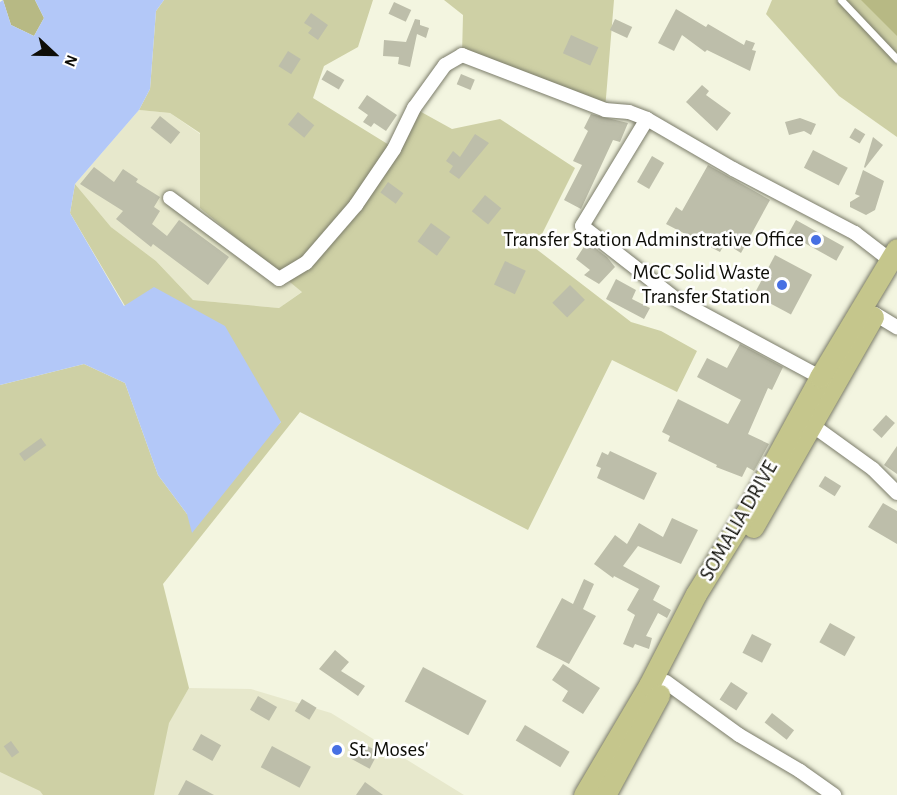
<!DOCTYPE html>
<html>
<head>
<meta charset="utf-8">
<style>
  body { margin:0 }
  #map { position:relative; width:897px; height:795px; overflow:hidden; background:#f3f5e0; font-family:"Alegreya Sans",sans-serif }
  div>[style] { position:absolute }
  .built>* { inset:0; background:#e7e8cc }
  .green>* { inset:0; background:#ced0a5 }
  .forest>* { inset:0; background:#b7b984 }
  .water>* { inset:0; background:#b3c8f8 }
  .building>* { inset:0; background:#bdbeaa; transform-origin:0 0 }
  .roads { filter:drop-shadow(0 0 2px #7b7c6a) drop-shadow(0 0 2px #7b7c6a) }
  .lane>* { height:7px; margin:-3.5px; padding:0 3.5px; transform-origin:3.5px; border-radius:3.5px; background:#fff }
  .street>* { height:14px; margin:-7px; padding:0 7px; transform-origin:7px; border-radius:7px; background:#fff }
  .primary>* { height:21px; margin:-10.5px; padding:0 10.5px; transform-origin:10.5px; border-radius:10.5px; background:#c5c68c }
  .dots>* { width:16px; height:16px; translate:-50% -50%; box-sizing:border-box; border:3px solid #fff; border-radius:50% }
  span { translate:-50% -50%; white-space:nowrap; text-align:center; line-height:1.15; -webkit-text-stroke:5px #fff; paint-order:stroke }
  .poi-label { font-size:21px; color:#0e0e08 }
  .right { translate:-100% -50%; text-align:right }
  .left { translate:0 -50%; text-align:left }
  .street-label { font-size:21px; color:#0e0e08 }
  .north { position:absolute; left:24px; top:24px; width:60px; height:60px; -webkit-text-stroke:4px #fff; paint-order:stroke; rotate:112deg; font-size:16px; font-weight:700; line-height:24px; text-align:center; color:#0e0e08 }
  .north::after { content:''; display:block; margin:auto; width:21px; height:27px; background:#0e0e08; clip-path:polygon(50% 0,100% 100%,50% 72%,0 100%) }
</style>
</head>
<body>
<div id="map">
  <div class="built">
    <i style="clip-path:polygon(139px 110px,170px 113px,200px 134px,200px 208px,303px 291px,279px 308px,193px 300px,156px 261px,111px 227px,75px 184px)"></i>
    <i style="clip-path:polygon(189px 688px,251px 689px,331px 713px,464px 795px,0 795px,0 694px,169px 722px)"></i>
  </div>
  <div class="green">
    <i style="clip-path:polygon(164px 0,373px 0,358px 47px,324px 66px,313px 98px,394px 148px,414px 108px,452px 129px,500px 119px,575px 168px,535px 248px,631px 322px,661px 331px,697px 351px,677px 392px,612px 360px,528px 530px,300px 412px,163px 584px,189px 688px,169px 723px,154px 795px,43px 795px,40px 791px,0 772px,0 385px,84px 364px,125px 383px,158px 475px,187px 514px,281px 422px,125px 306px,70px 213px,75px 184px,111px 227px,156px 261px,193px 300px,279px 308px,302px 292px,200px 208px,200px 133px,170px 113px,139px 110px,150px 89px,156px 11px)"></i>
    <i style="clip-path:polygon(444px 0,614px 0,605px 110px,462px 55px,463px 15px)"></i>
    <i style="clip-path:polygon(772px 0,897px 0,897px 137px,839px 96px,766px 14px)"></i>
  </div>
  <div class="forest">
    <i style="clip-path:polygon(3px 0,35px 0,44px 18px,34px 36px,11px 25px)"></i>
    <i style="clip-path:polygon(861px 0,897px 0,897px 36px)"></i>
  </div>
  <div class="water">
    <i style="clip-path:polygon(3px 0,11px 25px,34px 36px,44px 18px,35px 0,164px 0,156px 11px,150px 89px,139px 110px,75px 184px,70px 213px,124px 306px,154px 287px,225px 326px,281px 422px,192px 533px,187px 514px,158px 475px,125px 383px,84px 364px,0 385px,0 2px)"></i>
  </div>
  <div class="building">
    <i style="left:394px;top:2px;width:19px;height:13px;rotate:25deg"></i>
    <i style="clip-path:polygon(676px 9px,706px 27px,708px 24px,744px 45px,746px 40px,755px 43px,752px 50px,756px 51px,750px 71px,707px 50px,705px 52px,682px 35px,674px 51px,658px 43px)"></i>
    <i style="clip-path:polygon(311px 13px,328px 25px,318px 40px,308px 33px,312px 28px,304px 23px)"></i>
    <i style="clip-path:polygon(415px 19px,420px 20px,420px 25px,429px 28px,426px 38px,417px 34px,410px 67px,398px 64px,399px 57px,383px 56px,384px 40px,406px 42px)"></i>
    <i style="left:615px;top:19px;width:19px;height:12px;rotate:25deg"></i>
    <i style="left:571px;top:35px;width:30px;height:20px;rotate:24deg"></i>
    <i style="left:288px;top:51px;width:15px;height:18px;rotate:32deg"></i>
    <i style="left:327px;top:70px;width:20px;height:11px;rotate:30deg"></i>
    <i style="left:461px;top:74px;width:15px;height:11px;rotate:23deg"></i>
    <i style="clip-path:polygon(702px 85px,709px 91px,706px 95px,731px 113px,717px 131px,686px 102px)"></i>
    <i style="clip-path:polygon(367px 95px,397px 115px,386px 131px,374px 123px,371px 127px,363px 122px,368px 115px,358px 108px)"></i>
    <i style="left:298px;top:112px;width:21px;height:16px;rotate:39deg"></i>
    <i style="clip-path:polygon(591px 114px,628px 123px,620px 142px,613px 140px,581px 209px,564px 200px,582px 165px,573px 161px,588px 131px,584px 128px)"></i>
    <i style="left:160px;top:116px;width:26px;height:15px;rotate:39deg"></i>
    <i style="clip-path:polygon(800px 118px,816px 124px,811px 135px,804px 131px,789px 135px,785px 122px)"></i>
    <i style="left:855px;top:128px;width:12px;height:11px;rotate:31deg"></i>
    <i style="clip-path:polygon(475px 134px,489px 143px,459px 179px,449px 172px,453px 166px,446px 161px,453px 151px,460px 157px)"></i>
    <i style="clip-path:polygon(873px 137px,883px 145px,865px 168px,864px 167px)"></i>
    <i style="left:813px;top:150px;width:39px;height:20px;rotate:27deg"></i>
    <i style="left:652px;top:156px;width:14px;height:30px;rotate:30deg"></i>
    <i style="clip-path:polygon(708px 165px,770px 200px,741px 253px,725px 243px,720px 252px,666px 224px,676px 207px,682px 211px)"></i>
    <i style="clip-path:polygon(94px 167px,114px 182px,123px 169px,138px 179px,136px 182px,160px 197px,154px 207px,160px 211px,152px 224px,167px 236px,179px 220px,229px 257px,208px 285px,153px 244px,151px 247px,116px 219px,123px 211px,80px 184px)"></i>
    <i style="clip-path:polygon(863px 170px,884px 181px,875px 210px,866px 215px,850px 207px,850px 202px,860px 196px,855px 194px)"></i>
    <i style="left:388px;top:182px;width:19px;height:13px;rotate:36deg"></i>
    <i style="left:485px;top:195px;width:21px;height:21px;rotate:39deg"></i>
    <i style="left:796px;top:220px;width:55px;height:16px;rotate:29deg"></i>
    <i style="left:431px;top:223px;width:24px;height:23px;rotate:36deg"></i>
    <i style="clip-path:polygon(587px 242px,607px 257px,615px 267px,599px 284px,584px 275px,590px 270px,576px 259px)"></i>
    <i style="left:775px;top:255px;width:42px;height:45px;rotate:28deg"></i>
    <i style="left:505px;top:261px;width:23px;height:26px;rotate:25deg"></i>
    <i style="clip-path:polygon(616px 279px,636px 290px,632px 299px,650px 308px,644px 319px,606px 299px)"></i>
    <i style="left:570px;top:285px;width:21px;height:25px;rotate:45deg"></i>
    <i style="clip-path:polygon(740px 344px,783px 367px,772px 390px,768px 388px,748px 434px,769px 444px,754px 471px,747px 467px,742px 477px,716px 467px,717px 465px,668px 441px,670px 436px,662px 432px,678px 399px,728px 424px,741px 400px,697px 377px,707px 358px,727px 368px)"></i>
    <i style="left:886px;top:415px;width:12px;height:20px;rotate:42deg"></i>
    <i style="left:41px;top:438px;width:9px;height:27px;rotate:54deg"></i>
    <i style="clip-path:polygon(897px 446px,897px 474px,884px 465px)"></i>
    <i style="clip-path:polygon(610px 451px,657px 473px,644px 500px,597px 478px,601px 468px,596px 466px,602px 452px,608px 455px)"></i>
    <i style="left:825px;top:476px;width:19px;height:12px;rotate:32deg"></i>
    <i style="clip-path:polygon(883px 503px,897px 511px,897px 544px,868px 527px)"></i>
    <i style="clip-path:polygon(672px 518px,698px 530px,681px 564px,638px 546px,623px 566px,660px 586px,653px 600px,671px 610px,667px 618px,658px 613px,646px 636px,652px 638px,649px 649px,635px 644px,633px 648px,623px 644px,635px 615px,627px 610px,639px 589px,614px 576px,613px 578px,594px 564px,615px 535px,627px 544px,639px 523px,663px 537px)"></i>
    <i style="clip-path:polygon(584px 579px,594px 584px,583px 609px,596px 616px,569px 664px,536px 647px,562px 598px,573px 604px)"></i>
    <i style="left:830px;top:623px;width:29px;height:22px;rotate:29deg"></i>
    <i style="left:752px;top:634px;width:22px;height:21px;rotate:27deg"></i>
    <i style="clip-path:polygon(335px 650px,349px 662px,341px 671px,365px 686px,358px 696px,319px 669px)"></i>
    <i style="clip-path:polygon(563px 664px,600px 688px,583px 714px,562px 701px,568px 691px,552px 680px)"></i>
    <i style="left:423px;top:667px;width:72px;height:39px;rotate:28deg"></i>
    <i style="left:731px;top:682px;width:20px;height:21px;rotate:33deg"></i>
    <i style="left:258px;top:696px;width:22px;height:16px;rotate:30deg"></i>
    <i style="left:302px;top:699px;width:17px;height:14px;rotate:31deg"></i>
    <i style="left:772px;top:713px;width:28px;height:12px;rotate:38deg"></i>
    <i style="left:525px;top:725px;width:52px;height:18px;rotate:31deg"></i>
    <i style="left:201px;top:734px;width:23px;height:18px;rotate:29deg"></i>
    <i style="left:11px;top:741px;width:14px;height:9px;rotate:54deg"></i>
    <i style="left:360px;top:742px;width:21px;height:19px;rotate:28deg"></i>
    <i style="left:272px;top:746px;width:44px;height:24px;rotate:28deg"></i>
    <i style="clip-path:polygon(186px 780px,214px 795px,178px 795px)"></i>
    <i style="clip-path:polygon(365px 782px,383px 795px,356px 795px)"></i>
  </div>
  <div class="roads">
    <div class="lane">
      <i style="left:841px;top:0;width:81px;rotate:46.5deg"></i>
    </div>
    <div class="street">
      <i style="left:647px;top:119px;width:125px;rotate:121.3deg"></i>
      <i style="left:582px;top:226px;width:120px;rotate:37.9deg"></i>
      <i style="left:677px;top:300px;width:162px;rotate:28.3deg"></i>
      <i style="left:170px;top:198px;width:136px;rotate:36.6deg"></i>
      <i style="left:279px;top:279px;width:31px;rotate:-31deg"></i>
      <i style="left:306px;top:263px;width:77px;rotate:-49.2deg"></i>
      <i style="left:356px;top:205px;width:68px;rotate:-55.8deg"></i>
      <i style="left:394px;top:149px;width:46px;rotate:-64deg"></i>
      <i style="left:414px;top:108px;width:53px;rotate:-54.2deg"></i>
      <i style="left:445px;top:65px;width:20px;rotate:-30deg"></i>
      <i style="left:462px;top:55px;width:153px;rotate:21deg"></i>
      <i style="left:605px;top:110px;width:24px;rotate:5deg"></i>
      <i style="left:629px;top:112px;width:19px;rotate:21deg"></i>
      <i style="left:647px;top:119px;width:99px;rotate:30.2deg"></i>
      <i style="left:733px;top:169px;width:138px;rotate:27.7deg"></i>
      <i style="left:855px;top:233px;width:44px;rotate:37.6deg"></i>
      <i style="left:875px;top:314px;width:26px;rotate:31deg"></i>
      <i style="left:812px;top:425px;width:75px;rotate:35.8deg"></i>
      <i style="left:873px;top:469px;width:34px;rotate:45deg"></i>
      <i style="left:666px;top:682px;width:90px;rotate:36deg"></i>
      <i style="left:739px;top:735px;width:71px;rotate:30.5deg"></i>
      <i style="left:800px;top:771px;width:42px;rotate:35.2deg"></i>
    </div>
    <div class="primary">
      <i style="left:753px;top:527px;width:242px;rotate:-60.3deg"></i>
      <i style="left:584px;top:795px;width:128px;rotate:-59.4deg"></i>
      <i style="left:649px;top:685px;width:102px;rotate:-62.7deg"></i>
      <i style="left:696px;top:594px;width:95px;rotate:-58.3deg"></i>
      <i style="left:746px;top:513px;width:155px;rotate:-61.4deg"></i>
      <i style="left:820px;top:377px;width:149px;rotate:-59deg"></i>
      <i style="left:605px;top:795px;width:114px;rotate:-61.6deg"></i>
    </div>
  </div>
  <div class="dots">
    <i style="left:816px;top:240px;background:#4770e3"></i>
    <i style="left:782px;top:285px;background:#4770e3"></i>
    <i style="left:337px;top:750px;background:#4770e3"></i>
  </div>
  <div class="poi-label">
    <span class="right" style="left:804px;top:240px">Transfer Station Adminstrative Office</span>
    <span class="right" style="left:770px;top:285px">MCC Solid Waste<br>Transfer Station</span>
    <span class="left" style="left:349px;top:750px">St. Moses'</span>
  </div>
  <div class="street-label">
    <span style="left:739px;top:521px;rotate:-60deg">SOMALIA DRIVE</span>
  </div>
  <div class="north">N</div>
</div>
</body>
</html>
